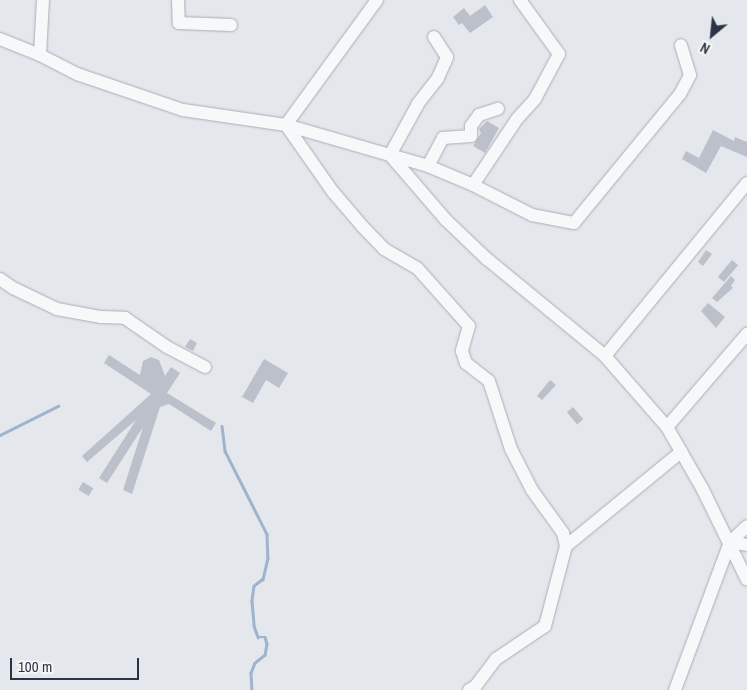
<!DOCTYPE html>
<html>
<head>
<meta charset="utf-8">
<style>
  body { margin:0 }
  #map { position:relative; width:747px; height:690px; overflow:hidden; background:#e4e7ec; font-family:"Archivo Narrow",sans-serif }
  div>[style] { position:absolute }
  .stream>* { height:2.5px; margin:-1.25px; padding:0 1.25px; transform-origin:1.25px; border-radius:1.25px; background:#9fb4cc }
  .building>* { inset:0; background:#bbc0ca; transform-origin:0 0 }
  .roads { filter:drop-shadow(0 0 1px #a9aeb7) drop-shadow(0 0 1px #a9aeb7) }
  .minor>* { height:12px; margin:-6px; padding:0 6px; transform-origin:6px; border-radius:6px; background:#f7f8fa }
  span { translate:-50% -50%; white-space:nowrap; text-align:center; line-height:1.15; -webkit-text-stroke:4.5px #f4f6f9; paint-order:stroke }
  .north { position:absolute; left:687px; top:10px; width:50px; height:50px; -webkit-text-stroke:4px #f4f6f9; paint-order:stroke; rotate:208deg; font-size:14px; font-weight:700; line-height:20px; text-align:center; color:#2b3445 }
  .north::after { content:''; display:block; margin:auto; width:18px; height:22px; background:#2b3445; clip-path:polygon(50% 0,100% 100%,50% 72%,0 100%) }
  .scale { position:absolute; left:10px; top:658px; width:129px; height:22px; box-sizing:border-box; border:2px solid #2b3445; border-top:0; padding-left:6px; font-size:15px; line-height:18px; white-space:nowrap; color:#2b3445; -webkit-text-stroke:4px #f4f6f9; paint-order:stroke }
</style>
</head>
<body>
<div id="map">
  <div class="stream">
    <i style="left:222px;top:426px;width:25px;rotate:83deg"></i>
    <i style="left:225px;top:451px;width:93px;rotate:63.2deg"></i>
    <i style="left:267px;top:534px;width:24px;rotate:88deg"></i>
    <i style="left:268px;top:558px;width:22px;rotate:103deg"></i>
    <i style="left:263px;top:579px;width:11px;rotate:142deg"></i>
    <i style="left:254px;top:586px;width:15px;rotate:98deg"></i>
    <i style="left:252px;top:601px;width:25px;rotate:85deg"></i>
    <i style="left:254px;top:626px;width:12px;rotate:70deg"></i>
    <i style="left:258px;top:637px;width:7px"></i>
    <i style="left:265px;top:637px;width:7px;rotate:74deg"></i>
    <i style="left:267px;top:644px;width:11px;rotate:100deg"></i>
    <i style="left:265px;top:655px;width:13px;rotate:141deg"></i>
    <i style="left:255px;top:663px;width:11px;rotate:112deg"></i>
    <i style="left:251px;top:673px;width:17px;rotate:87deg"></i>
    <i style="left:0;top:435px;width:65px;rotate:-26.6deg"></i>
  </div>
  <div class="building">
    <i style="clip-path:polygon(485px 5px,493px 17px,470px 33px,462px 23px,459px 25px,453px 17px,464px 8px,470px 16px)"></i>
    <i style="clip-path:polygon(487px 121px,499px 128px,485px 153px,473px 146px,481px 133px,479px 129px)"></i>
    <i style="clip-path:polygon(713px 130px,734px 141px,735px 137px,747px 142px,747px 157px,721px 146px,706px 173px,682px 159px,686px 151px,699px 158px)"></i>
    <i style="clip-path:polygon(706px 250px,712px 254px,703px 266px,698px 262px)"></i>
    <i style="left:732px;top:260px;width:8px;height:22px;rotate:40deg"></i>
    <i style="clip-path:polygon(731px 276px,735px 280px,731px 286px,733px 288px,717px 302px,712px 298px)"></i>
    <i style="clip-path:polygon(708px 303px,725px 317px,716px 328px,701px 311px)"></i>
    <i style="clip-path:polygon(190px 339px,197px 343px,193px 351px,185px 347px)"></i>
    <i style="clip-path:polygon(109px 355px,140px 375px,143px 361px,151px 357px,159px 360px,165px 376px,171px 367px,180px 373px,167px 393px,216px 423px,211px 431px,169px 404px,160px 407px,132px 494px,123px 490px,143px 427px,107px 483px,99px 478px,136px 420px,87px 462px,82px 456px,151px 394px,104px 363px)"></i>
    <i style="clip-path:polygon(264px 359px,288px 373px,279px 388px,266px 380px,253px 403px,242px 397px)"></i>
    <i style="clip-path:polygon(550px 380px,556px 385px,542px 400px,537px 396px)"></i>
    <i style="left:573px;top:407px;width:16px;height:8px;rotate:50deg"></i>
    <i style="left:83px;top:482px;width:12px;height:9px;rotate:31deg"></i>
  </div>
  <div class="roads">
    <div class="minor">
      <i style="left:178px;top:0;width:23px;rotate:88deg"></i>
      <i style="left:179px;top:23px;width:52px;rotate:2.2deg"></i>
      <i style="left:377px;top:0;width:155px;rotate:126.1deg"></i>
      <i style="left:286px;top:125px;width:82px;rotate:55deg"></i>
      <i style="left:333px;top:192px;width:45px;rotate:49.5deg"></i>
      <i style="left:362px;top:226px;width:32px;rotate:46deg"></i>
      <i style="left:384px;top:249px;width:39px;rotate:30deg"></i>
      <i style="left:418px;top:269px;width:76px;rotate:48.2deg"></i>
      <i style="left:469px;top:326px;width:26px;rotate:106deg"></i>
      <i style="left:462px;top:351px;width:13px;rotate:72deg"></i>
      <i style="left:466px;top:363px;width:29px;rotate:38deg"></i>
      <i style="left:489px;top:381px;width:71px;rotate:72.1deg"></i>
      <i style="left:511px;top:449px;width:46px;rotate:62.9deg"></i>
      <i style="left:532px;top:490px;width:53px;rotate:54.2deg"></i>
      <i style="left:563px;top:533px;width:13px;rotate:77deg"></i>
      <i style="left:566px;top:546px;width:83px;rotate:104.7deg"></i>
      <i style="left:545px;top:626px;width:59px;rotate:146deg"></i>
      <i style="left:496px;top:659px;width:34px;rotate:127deg"></i>
      <i style="left:476px;top:686px;width:8px;rotate:150deg"></i>
      <i style="left:434px;top:37px;width:24px;rotate:57deg"></i>
      <i style="left:447px;top:57px;width:5px;rotate:112deg"></i>
      <i style="left:445px;top:62px;width:17px;rotate:114deg"></i>
      <i style="left:438px;top:78px;width:33px;rotate:128deg"></i>
      <i style="left:418px;top:104px;width:58px;rotate:118.8deg"></i>
      <i style="left:390px;top:155px;width:40px;rotate:16deg"></i>
      <i style="left:428px;top:166px;width:49px;rotate:22.9deg"></i>
      <i style="left:473px;top:185px;width:66px;rotate:27deg"></i>
      <i style="left:532px;top:215px;width:43px;rotate:10.8deg"></i>
      <i style="left:574px;top:223px;width:167px;rotate:-50.6deg"></i>
      <i style="left:680px;top:94px;width:21px;rotate:-62deg"></i>
      <i style="left:690px;top:75px;width:31px;rotate:-107deg"></i>
      <i style="left:0;top:39px;width:43px;rotate:21.8deg"></i>
      <i style="left:40px;top:55px;width:42px;rotate:27.2deg"></i>
      <i style="left:77px;top:74px;width:112px;rotate:18.8deg"></i>
      <i style="left:183px;top:110px;width:104px;rotate:8.3deg"></i>
      <i style="left:286px;top:125px;width:108px;rotate:16.1deg"></i>
      <i style="left:390px;top:155px;width:86px;rotate:49.3deg"></i>
      <i style="left:446px;top:220px;width:57px;rotate:43.6deg"></i>
      <i style="left:487px;top:259px;width:153px;rotate:39.4deg"></i>
      <i style="left:605px;top:356px;width:94px;rotate:48.9deg"></i>
      <i style="left:667px;top:427px;width:70px;rotate:60.2deg"></i>
      <i style="left:702px;top:488px;width:102px;rotate:63.9deg"></i>
      <i style="left:40px;top:55px;width:55px;rotate:-86.9deg"></i>
      <i style="left:428px;top:166px;width:32px;rotate:-62deg"></i>
      <i style="left:443px;top:138px;width:28px;rotate:-4deg"></i>
      <i style="left:471px;top:136px;width:10px;rotate:-90deg"></i>
      <i style="left:471px;top:126px;width:14px;rotate:-54deg"></i>
      <i style="left:479px;top:115px;width:20px;rotate:-18deg"></i>
      <i style="left:473px;top:185px;width:79px;rotate:-56.3deg"></i>
      <i style="left:517px;top:119px;width:27px;rotate:-48deg"></i>
      <i style="left:535px;top:99px;width:51px;rotate:-61.9deg"></i>
      <i style="left:559px;top:54px;width:67px;rotate:-125.8deg"></i>
      <i style="left:0;top:279px;width:16px;rotate:35deg"></i>
      <i style="left:13px;top:288px;width:49px;rotate:25.5deg"></i>
      <i style="left:57px;top:309px;width:45px;rotate:10.3deg"></i>
      <i style="left:101px;top:317px;width:24px;rotate:2deg"></i>
      <i style="left:125px;top:318px;width:51px;rotate:34.6deg"></i>
      <i style="left:167px;top:347px;width:43px;rotate:27.8deg"></i>
      <i style="left:605px;top:356px;width:224px;rotate:-50.6deg"></i>
      <i style="left:667px;top:427px;width:123px;rotate:-49.3deg"></i>
      <i style="left:730px;top:542px;width:17px;rotate:10deg"></i>
      <i style="left:566px;top:546px;width:149px;rotate:-39.3deg"></i>
      <i style="left:675px;top:690px;width:158px;rotate:-69.6deg"></i>
      <i style="left:730px;top:542px;width:23px;rotate:-43deg"></i>
    </div>
  </div>
  <div class="north">N</div>
  <div class="scale">100 m</div>
</div>
</body>
</html>
